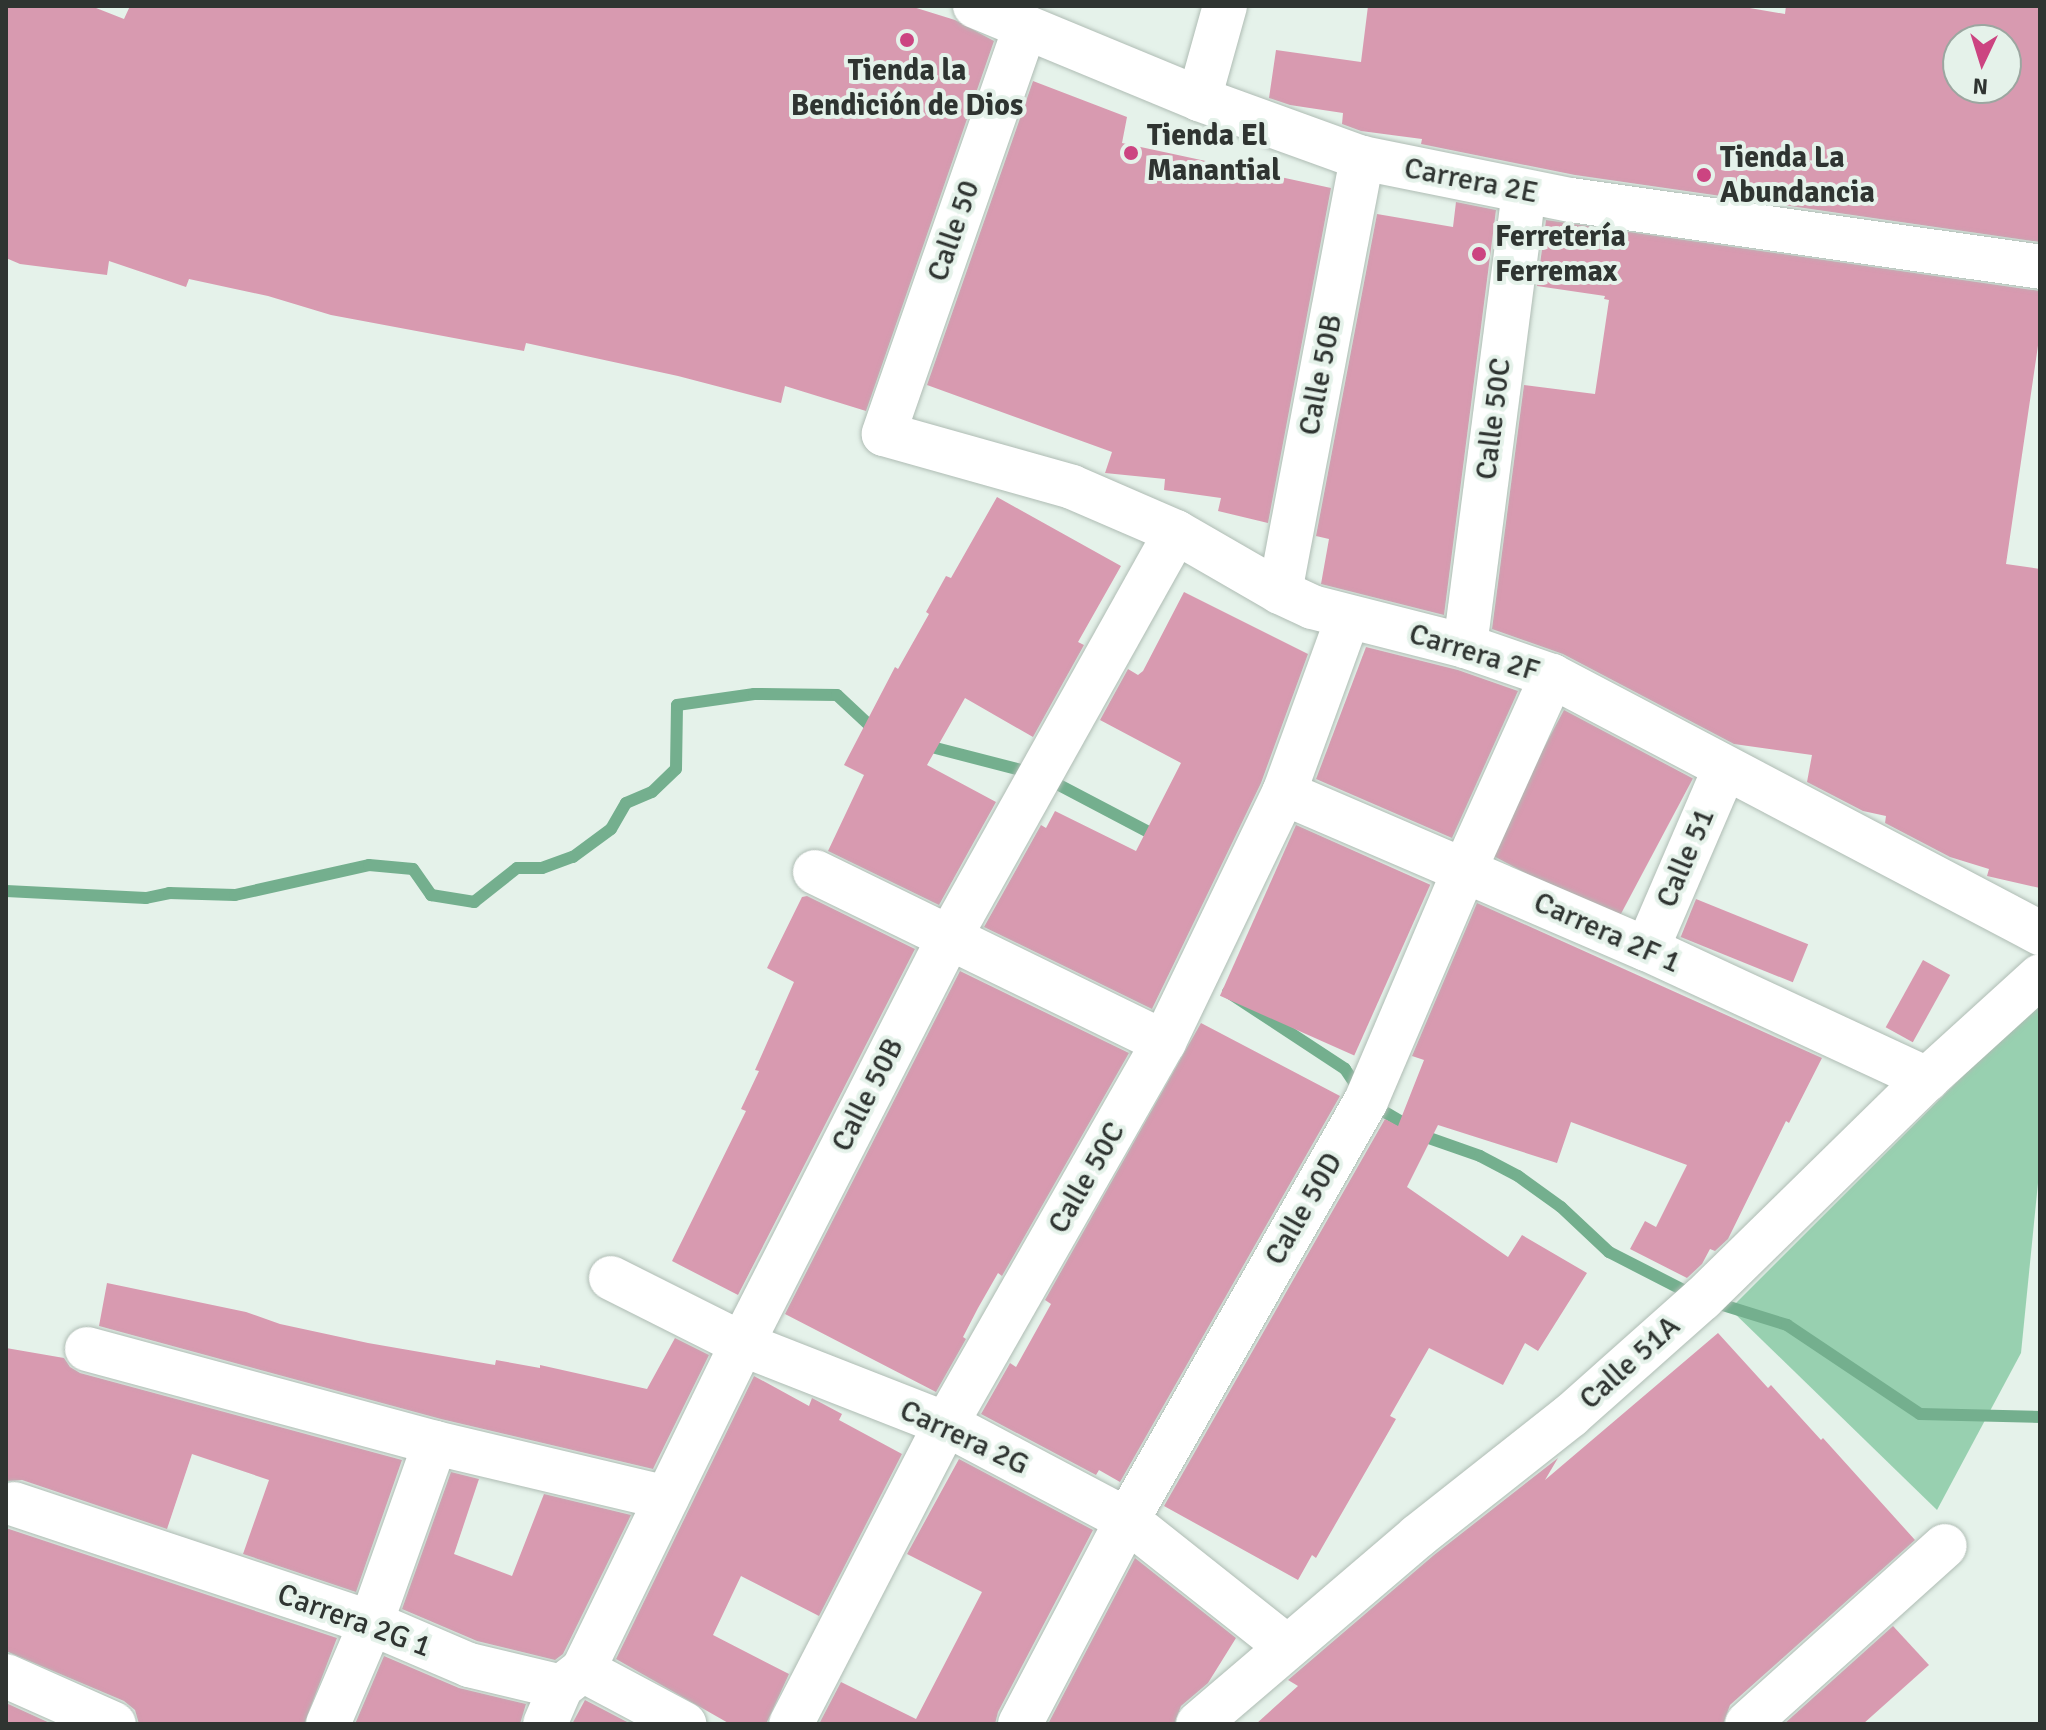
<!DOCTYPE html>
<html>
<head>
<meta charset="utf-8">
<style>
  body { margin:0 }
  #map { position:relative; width:2046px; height:1730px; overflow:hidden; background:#e5f2ea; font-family:Signika,sans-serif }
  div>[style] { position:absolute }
  .green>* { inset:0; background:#98d0b0 }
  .stream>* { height:12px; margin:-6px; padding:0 6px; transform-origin:6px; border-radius:6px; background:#74af8e }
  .building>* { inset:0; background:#d89ab0; transform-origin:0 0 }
  .roads { filter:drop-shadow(0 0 2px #afbcb4) drop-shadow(0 0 2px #afbcb4) }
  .minor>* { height:44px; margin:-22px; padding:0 22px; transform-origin:22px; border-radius:22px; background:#fff }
  .dots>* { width:22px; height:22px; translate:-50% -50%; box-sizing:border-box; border:4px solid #e5f2ea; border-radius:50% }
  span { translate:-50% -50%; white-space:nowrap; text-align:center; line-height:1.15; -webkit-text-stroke:8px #e5f2ea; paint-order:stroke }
  .poi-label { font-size:30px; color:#2f3431; font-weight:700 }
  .left { translate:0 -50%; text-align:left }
  .street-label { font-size:30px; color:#2f3431 }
  .frame { position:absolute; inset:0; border:8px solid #2f3431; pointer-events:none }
  .north { position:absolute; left:1942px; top:24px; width:80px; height:80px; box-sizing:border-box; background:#e5f2ea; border:2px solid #9ca6a0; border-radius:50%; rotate:184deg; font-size:22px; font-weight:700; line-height:32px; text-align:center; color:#2f3431 }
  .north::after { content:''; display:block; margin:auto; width:28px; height:36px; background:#cc4481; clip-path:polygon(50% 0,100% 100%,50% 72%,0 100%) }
</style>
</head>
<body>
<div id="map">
  <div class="green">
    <i style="clip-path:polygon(2040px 999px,2040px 1163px,2021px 1353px,1937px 1510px,1730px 1309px)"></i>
  </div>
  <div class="stream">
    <i style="left:924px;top:745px;width:120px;rotate:14.5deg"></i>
    <i style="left:1040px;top:775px;width:133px;rotate:27.7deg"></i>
    <i style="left:6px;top:891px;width:140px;rotate:2.9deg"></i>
    <i style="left:146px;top:898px;width:24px;rotate:-12deg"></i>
    <i style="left:169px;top:893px;width:66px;rotate:1.7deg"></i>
    <i style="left:235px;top:895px;width:137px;rotate:-12.6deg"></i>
    <i style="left:369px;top:865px;width:44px;rotate:5.2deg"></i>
    <i style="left:413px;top:869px;width:32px;rotate:55deg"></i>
    <i style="left:431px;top:895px;width:44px;rotate:9.2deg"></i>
    <i style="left:474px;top:902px;width:55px;rotate:-38.3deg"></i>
    <i style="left:517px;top:868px;width:25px"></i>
    <i style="left:542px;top:868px;width:33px;rotate:-20deg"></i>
    <i style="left:573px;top:857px;width:47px;rotate:-36.4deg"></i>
    <i style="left:611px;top:829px;width:30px;rotate:-60deg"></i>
    <i style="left:626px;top:803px;width:28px;rotate:-23deg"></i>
    <i style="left:652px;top:792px;width:33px;rotate:-44deg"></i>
    <i style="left:676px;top:769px;width:64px;rotate:-89.1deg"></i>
    <i style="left:677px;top:705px;width:78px;rotate:-8.1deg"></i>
    <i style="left:754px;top:694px;width:83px;rotate:0.7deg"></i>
    <i style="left:837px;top:695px;width:42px;rotate:43.1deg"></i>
    <i style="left:868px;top:724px;width:13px;rotate:27deg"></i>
    <i style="left:1228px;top:992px;width:140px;rotate:33.3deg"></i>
    <i style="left:1345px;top:1069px;width:25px;rotate:56deg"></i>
    <i style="left:1371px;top:1104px;width:67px;rotate:30.4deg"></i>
    <i style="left:1429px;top:1138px;width:54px;rotate:19.4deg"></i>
    <i style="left:1480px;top:1156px;width:43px;rotate:27.8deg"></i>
    <i style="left:1518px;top:1176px;width:53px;rotate:35.8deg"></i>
    <i style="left:1561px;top:1207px;width:66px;rotate:43.2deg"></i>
    <i style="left:1609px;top:1252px;width:94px;rotate:27.1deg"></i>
    <i style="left:1710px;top:1301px;width:81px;rotate:17.3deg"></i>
    <i style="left:1787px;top:1325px;width:160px;rotate:33.8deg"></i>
    <i style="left:1920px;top:1414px;width:120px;rotate:1.4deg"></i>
  </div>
  <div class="building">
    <i style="clip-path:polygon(6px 6px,91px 6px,124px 19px,130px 6px,910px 6px,955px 20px,994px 41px,866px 411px,785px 386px,781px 403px,678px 376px,526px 343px,524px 351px,331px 315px,268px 296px,189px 279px,186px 287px,109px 261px,107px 275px,20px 264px,6px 258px)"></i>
    <i style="clip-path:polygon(evenodd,1368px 6px,1738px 6px,1785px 14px,1786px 6px,2040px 6px,2040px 242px,1575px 175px,1421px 144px,1422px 139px,1361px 131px,1342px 124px,1343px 113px,1290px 105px,1269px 98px,1276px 50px,1361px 62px,1368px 6px,1958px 40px,2006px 40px,2006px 88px,1958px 88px,1958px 40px)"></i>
    <i style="clip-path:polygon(1033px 81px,1127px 117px,1122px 143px,1331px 188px,1268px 523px,1218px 511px,1221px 498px,1164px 490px,1165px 479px,1105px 473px,1112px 452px,927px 385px)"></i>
    <i style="clip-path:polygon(1456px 202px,1496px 210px,1444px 615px,1321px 584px,1329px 539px,1316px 536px,1377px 214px,1453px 227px)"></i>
    <i style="clip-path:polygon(1546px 220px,2040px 291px,2040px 332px,2006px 564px,2040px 569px,2040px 888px,1987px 876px,1989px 869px,1950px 857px,1885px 823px,1886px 816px,1863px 811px,1807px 782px,1812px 755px,1734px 744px,1563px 654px,1492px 629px,1524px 385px,1595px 394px,1609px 300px,1604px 299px,1605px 296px,1537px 286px)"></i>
    <i style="clip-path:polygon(997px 497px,1121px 566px,1078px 642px,1084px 645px,1033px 737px,965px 698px,927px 765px,996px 802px,939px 905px,828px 851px,864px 775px,844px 765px,895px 667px,898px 669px,929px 614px,926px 612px,946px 576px,951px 578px)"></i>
    <i style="clip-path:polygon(1184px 592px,1308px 654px,1261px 783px,1152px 1009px,984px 927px,1041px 825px,1046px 828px,1055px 811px,1136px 851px,1181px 763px,1100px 720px,1128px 669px,1138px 675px,1143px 671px)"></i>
    <i style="clip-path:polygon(1366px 647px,1458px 670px,1518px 691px,1452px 838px,1316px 779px)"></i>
    <i style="left:1564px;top:710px;width:146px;height:162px;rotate:28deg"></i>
    <i style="left:1296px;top:825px;width:147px;height:187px;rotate:24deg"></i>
    <i style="clip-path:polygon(807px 896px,915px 949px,738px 1295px,672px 1261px,746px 1111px,741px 1109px,759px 1071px,755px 1070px,794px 982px,767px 968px,802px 897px)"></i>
    <i style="left:1696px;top:899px;width:121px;height:41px;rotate:22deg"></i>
    <i style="clip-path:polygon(1477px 903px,1822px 1058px,1789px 1123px,1786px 1121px,1728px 1239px,1715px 1251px,1710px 1249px,1702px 1264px,1687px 1278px,1630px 1249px,1645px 1221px,1656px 1227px,1687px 1165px,1571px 1122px,1557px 1163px,1438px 1125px,1407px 1187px,1508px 1257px,1522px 1235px,1587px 1273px,1538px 1351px,1525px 1343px,1503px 1385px,1429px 1348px,1390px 1416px,1396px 1419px,1316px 1558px,1312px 1555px,1298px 1580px,1164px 1506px,1385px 1119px,1398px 1126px,1424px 1060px,1412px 1056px)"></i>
    <i style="left:1923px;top:960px;width:31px;height:77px;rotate:29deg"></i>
    <i style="clip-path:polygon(960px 971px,1129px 1053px,1002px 1276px,998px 1273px,978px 1308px,963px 1337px,966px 1339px,936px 1392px,785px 1314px)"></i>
    <i style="clip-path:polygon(1201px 1023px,1340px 1096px,1120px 1482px,1099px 1470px,1096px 1475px,981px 1414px,1010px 1363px,1016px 1367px,1051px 1304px,1045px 1300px)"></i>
    <i style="clip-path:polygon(107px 1283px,246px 1312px,280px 1324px,368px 1343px,495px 1365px,496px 1360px,540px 1368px,540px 1365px,647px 1389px,675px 1338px,709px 1355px,653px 1469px,441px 1419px,99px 1326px)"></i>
    <i style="clip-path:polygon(1718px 1333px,1768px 1388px,1771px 1385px,1821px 1440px,1823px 1438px,1915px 1540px,1730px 1705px,1723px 1724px,1256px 1724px,1298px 1686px,1288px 1680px,1434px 1555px,1558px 1458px,1545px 1480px)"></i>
    <i style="clip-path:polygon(6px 1348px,64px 1358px,70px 1367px,80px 1373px,402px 1460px,356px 1592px,243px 1554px,269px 1480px,192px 1454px,167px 1529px,22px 1480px,6px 1481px)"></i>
    <i style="clip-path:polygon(754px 1376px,809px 1406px,812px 1398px,842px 1414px,839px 1420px,902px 1454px,819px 1616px,741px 1576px,713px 1635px,789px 1674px,766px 1724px,730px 1724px,616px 1659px)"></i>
    <i style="clip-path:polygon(959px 1459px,1093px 1530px,998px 1712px,995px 1724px,819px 1724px,841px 1682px,916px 1719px,982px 1592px,907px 1554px)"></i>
    <i style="clip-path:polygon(451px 1472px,479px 1479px,454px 1554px,512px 1576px,544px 1494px,631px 1515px,563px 1654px,555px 1660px,477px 1641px,402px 1609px)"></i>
    <i style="clip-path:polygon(6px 1528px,337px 1638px,304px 1724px,139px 1724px,135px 1710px,124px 1701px,6px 1651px)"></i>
    <i style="clip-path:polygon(1135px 1558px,1236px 1638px,1208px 1683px,1181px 1706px,1174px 1724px,1048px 1724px)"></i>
    <i style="clip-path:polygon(1893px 1626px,1929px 1665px,1863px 1724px,1784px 1724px)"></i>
    <i style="clip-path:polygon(384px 1656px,459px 1688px,526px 1704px,520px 1724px,355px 1724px)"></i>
    <i style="clip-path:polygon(585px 1700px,631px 1724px,572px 1724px)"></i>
    <i style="clip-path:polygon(6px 1703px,52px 1724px,6px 1724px)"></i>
  </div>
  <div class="roads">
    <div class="minor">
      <i style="left:975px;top:6px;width:243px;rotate:22.5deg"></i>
      <i style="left:1199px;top:99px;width:173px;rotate:19.9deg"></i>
      <i style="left:1362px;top:158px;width:213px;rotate:11.4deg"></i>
      <i style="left:1571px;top:200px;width:474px;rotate:8.1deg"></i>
      <i style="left:1025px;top:28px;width:430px;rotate:109.2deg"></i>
      <i style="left:884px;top:434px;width:195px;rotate:15.7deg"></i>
      <i style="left:1072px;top:487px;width:113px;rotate:23.4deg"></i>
      <i style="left:1176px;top:532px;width:120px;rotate:30deg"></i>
      <i style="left:1280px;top:592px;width:35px;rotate:25deg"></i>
      <i style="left:1312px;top:607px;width:158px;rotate:14.3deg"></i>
      <i style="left:1465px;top:646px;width:92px;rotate:19deg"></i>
      <i style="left:1552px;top:676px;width:552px;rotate:27.77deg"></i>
      <i style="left:1199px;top:99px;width:97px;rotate:-74.4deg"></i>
      <i style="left:1280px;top:592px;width:442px;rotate:-79.3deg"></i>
      <i style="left:1465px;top:646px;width:458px;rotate:-82.6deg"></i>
      <i style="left:1284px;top:793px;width:395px;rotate:23.3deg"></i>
      <i style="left:1647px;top:949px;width:309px;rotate:24.9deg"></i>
      <i style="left:815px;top:872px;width:388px;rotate:26deg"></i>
      <i style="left:1647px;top:949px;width:197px;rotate:-66.7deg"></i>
      <i style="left:611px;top:1278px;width:147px;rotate:26.7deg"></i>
      <i style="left:742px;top:1344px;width:219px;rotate:21.4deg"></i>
      <i style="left:946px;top:1424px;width:205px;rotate:27.9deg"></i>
      <i style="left:1127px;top:1520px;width:204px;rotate:38.4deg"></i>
      <i style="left:87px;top:1349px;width:360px;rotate:15.1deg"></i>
      <i style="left:435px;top:1443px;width:238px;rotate:13.3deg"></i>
      <i style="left:14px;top:1504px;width:376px;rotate:18.4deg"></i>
      <i style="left:371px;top:1623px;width:107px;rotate:23.2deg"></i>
      <i style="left:469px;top:1665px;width:95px;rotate:13.4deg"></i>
      <i style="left:561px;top:1687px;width:28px;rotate:-38deg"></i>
      <i style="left:583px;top:1670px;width:115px;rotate:28.1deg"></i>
      <i style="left:583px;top:1670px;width:363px;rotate:-64deg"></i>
      <i style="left:742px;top:1344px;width:453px;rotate:-63deg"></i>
      <i style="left:948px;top:940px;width:467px;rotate:-60.8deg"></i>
      <i style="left:6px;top:1676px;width:118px;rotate:24deg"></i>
      <i style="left:328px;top:1724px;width:110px;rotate:-66.9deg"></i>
      <i style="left:371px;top:1623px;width:191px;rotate:-70.4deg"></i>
      <i style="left:545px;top:1724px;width:40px;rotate:-66.6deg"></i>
      <i style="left:791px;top:1724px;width:338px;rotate:-62.7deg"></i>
      <i style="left:946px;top:1424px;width:440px;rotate:-60.3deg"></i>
      <i style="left:1164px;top:1042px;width:276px;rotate:-64.3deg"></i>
      <i style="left:1284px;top:793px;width:187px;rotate:-70deg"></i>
      <i style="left:1020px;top:1724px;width:230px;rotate:-62.3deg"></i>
      <i style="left:1127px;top:1520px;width:482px;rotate:-60.3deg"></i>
      <i style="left:1366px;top:1101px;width:250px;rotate:-66.9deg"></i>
      <i style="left:1464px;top:871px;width:214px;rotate:-65.7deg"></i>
      <i style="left:1198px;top:1724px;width:289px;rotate:-40.5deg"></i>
      <i style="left:1418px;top:1536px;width:194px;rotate:-38.3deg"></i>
      <i style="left:1570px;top:1416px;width:176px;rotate:-41.6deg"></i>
      <i style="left:1702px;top:1299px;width:315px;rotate:-44.4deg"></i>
      <i style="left:1927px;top:1079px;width:153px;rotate:-42.3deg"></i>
      <i style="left:1747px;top:1724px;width:266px;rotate:-42deg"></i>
    </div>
  </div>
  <div class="dots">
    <i style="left:907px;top:40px;background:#cc4481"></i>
    <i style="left:1131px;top:153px;background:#cc4481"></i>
    <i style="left:1704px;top:175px;background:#cc4481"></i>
    <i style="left:1479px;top:254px;background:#cc4481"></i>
  </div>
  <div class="poi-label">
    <span style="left:907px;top:88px">Tienda la<br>Bendición de Dios</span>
    <span class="left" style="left:1147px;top:153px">Tienda El<br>Manantial</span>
    <span class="left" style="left:1720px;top:175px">Tienda La<br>Abundancia</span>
    <span class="left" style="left:1495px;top:254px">Ferretería<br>Ferremax</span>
  </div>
  <div class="street-label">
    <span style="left:1471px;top:181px;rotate:11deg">Carrera 2E</span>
    <span style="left:954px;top:231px;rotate:-71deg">Calle 50</span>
    <span style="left:1321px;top:375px;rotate:-79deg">Calle 50B</span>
    <span style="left:1494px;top:419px;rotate:-83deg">Calle 50C</span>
    <span style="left:1474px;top:653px;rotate:17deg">Carrera 2F</span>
    <span style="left:1686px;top:858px;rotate:-67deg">Calle 51</span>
    <span style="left:1607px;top:933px;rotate:24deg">Carrera 2F 1</span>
    <span style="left:868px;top:1095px;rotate:-63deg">Calle 50B</span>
    <span style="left:1087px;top:1178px;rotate:-60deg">Calle 50C</span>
    <span style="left:1304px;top:1209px;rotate:-60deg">Calle 50D</span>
    <span style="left:1630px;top:1363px;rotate:-42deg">Calle 51A</span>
    <span style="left:964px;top:1438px;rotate:25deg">Carrera 2G</span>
    <span style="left:354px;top:1621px;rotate:20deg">Carrera 2G 1</span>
  </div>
  <div class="frame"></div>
  <div class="north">N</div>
</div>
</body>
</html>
